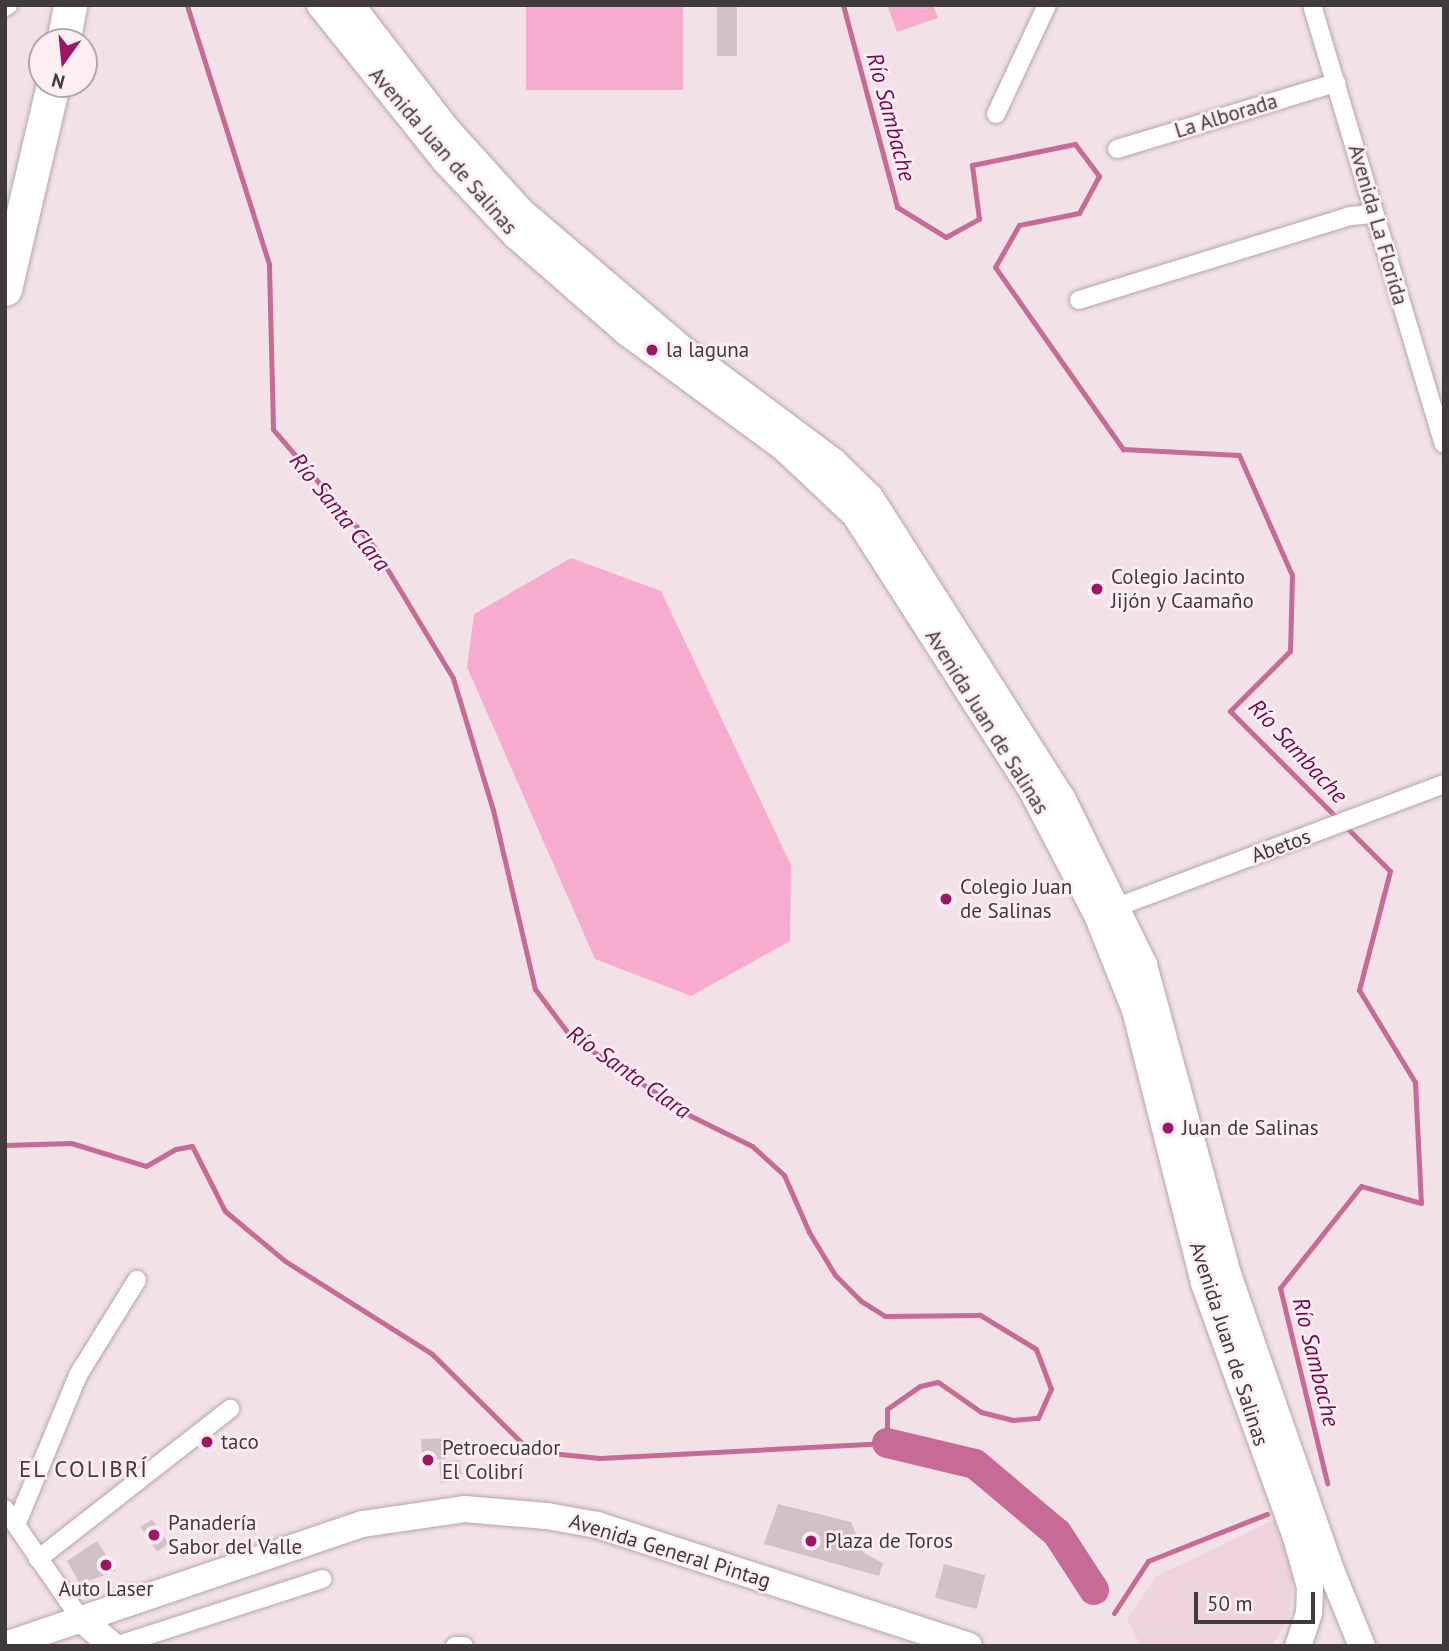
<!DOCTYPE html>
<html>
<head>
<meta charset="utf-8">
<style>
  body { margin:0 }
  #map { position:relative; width:1449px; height:1651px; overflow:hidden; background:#f3e1e8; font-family:"PT Sans",sans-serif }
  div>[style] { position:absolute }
  .built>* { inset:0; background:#edd3de }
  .green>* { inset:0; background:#f8accd; transform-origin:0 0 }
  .stream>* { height:5px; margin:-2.5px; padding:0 2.5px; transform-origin:2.5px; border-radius:2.5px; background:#c56b95 }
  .river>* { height:30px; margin:-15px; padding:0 15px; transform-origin:15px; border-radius:15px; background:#c56b95 }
  .building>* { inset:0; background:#d2c1c8; transform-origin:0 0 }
  .roads { filter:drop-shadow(0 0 2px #b6a5ac) drop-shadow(0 0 2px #b6a5ac) }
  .street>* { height:18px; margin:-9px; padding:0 9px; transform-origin:9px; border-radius:9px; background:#fff }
  .secondary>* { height:26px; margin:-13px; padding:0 13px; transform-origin:13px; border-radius:13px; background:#fff }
  .highway>* { height:33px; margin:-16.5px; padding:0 16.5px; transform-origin:16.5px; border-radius:16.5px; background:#fff }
  .dots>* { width:19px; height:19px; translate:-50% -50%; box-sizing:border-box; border:4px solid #feeff5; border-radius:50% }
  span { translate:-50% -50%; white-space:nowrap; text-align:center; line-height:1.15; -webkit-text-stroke:5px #feeff5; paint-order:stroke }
  .street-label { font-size:21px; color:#413a3d }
  .poi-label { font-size:21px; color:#413a3d }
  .left { translate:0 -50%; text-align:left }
  .water-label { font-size:23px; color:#79064c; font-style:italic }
  .neighbourhood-label { font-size:23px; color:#48393f; letter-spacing:2px }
  .frame { position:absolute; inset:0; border:7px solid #413a3d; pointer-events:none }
  .north { position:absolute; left:28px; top:28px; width:70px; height:70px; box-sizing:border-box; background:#feeff5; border:2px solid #b2a7ab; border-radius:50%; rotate:195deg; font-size:19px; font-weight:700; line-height:28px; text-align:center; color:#413a3d }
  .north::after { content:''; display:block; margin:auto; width:24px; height:32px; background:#9e1665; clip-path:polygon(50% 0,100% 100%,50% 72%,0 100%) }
  .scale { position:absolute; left:1194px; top:1592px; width:121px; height:32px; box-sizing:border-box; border:4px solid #413a3d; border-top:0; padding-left:9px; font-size:21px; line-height:24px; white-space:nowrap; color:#413a3d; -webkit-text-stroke:5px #feeff5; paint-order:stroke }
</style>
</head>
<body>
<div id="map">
  <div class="built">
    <i style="clip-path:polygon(1274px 1520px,1294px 1571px,1289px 1618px,1271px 1646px,1141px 1646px,1127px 1619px,1157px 1576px)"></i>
  </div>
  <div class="green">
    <i style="left:526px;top:5px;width:157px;height:85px"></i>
    <i style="clip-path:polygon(887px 5px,933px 5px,938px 18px,897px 32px)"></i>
    <i style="clip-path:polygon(571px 558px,661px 591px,791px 865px,790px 941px,691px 996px,595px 959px,467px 667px,474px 614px)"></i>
  </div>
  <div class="stream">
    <i style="left:843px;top:5px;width:209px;rotate:75deg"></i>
    <i style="left:897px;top:207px;width:57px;rotate:31.5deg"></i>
    <i style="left:946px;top:237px;width:38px;rotate:-29deg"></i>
    <i style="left:979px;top:219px;width:54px;rotate:-97.4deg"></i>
    <i style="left:972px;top:165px;width:105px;rotate:-11.5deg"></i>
    <i style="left:1075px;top:144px;width:40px;rotate:53deg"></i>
    <i style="left:1099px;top:176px;width:42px;rotate:118.4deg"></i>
    <i style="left:1079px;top:213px;width:61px;rotate:168.7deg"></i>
    <i style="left:1019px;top:225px;width:48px;rotate:119.7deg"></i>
    <i style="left:995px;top:267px;width:223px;rotate:54.9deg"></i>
    <i style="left:1123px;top:449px;width:116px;rotate:3deg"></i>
    <i style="left:1239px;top:455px;width:131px;rotate:66.2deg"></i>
    <i style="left:1292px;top:575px;width:76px;rotate:91.5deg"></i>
    <i style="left:1290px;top:651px;width:85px;rotate:135deg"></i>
    <i style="left:1230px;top:711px;width:226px;rotate:45deg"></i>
    <i style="left:1390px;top:871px;width:123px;rotate:104.6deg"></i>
    <i style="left:1359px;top:990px;width:108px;rotate:58.7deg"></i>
    <i style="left:1415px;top:1082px;width:121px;rotate:87.2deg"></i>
    <i style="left:1421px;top:1203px;width:62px;rotate:-164.2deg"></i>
    <i style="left:1361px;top:1186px;width:130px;rotate:128.5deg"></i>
    <i style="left:1280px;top:1288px;width:201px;rotate:76.4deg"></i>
    <i style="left:5px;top:1145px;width:66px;rotate:-1.7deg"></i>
    <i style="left:71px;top:1143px;width:78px;rotate:17deg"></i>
    <i style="left:146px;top:1166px;width:34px;rotate:-30deg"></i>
    <i style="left:176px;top:1149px;width:16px;rotate:-11deg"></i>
    <i style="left:192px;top:1146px;width:73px;rotate:63.1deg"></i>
    <i style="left:225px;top:1211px;width:78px;rotate:39.8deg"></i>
    <i style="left:285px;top:1261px;width:174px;rotate:32.3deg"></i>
    <i style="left:432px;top:1354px;width:138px;rotate:44.7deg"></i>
    <i style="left:530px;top:1451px;width:70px;rotate:5.7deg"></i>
    <i style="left:600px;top:1458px;width:287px;rotate:-3deg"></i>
    <i style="left:887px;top:1443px;width:34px;rotate:-90deg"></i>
    <i style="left:887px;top:1409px;width:40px;rotate:-34.9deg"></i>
    <i style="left:920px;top:1386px;width:18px;rotate:-13deg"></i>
    <i style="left:938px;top:1382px;width:52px;rotate:34.9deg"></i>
    <i style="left:981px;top:1412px;width:33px;rotate:14deg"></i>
    <i style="left:1013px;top:1420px;width:25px;rotate:-5deg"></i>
    <i style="left:1038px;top:1418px;width:32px;rotate:-66deg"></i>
    <i style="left:1051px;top:1389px;width:43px;rotate:-110.6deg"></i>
    <i style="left:1036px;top:1349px;width:66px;rotate:-148.7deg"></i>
    <i style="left:980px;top:1315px;width:95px;rotate:179.4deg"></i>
    <i style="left:885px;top:1316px;width:28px;rotate:-148deg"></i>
    <i style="left:861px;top:1301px;width:37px;rotate:-135deg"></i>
    <i style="left:835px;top:1275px;width:50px;rotate:-121.2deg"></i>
    <i style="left:809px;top:1232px;width:62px;rotate:-113.7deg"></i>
    <i style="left:784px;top:1175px;width:43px;rotate:-137.8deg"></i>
    <i style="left:752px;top:1146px;width:68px;rotate:-153.8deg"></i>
    <i style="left:691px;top:1116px;width:144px;rotate:-146.6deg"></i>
    <i style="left:571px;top:1037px;width:60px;rotate:-126.9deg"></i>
    <i style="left:535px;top:989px;width:184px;rotate:-103.2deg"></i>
    <i style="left:493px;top:810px;width:138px;rotate:-106.9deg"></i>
    <i style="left:453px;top:678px;width:153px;rotate:-121.1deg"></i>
    <i style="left:374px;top:547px;width:155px;rotate:-130.6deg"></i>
    <i style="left:273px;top:429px;width:165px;rotate:-91.4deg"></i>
    <i style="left:269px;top:264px;width:272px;rotate:-107.6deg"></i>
    <i style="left:1114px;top:1613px;width:62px;rotate:-56.8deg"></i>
    <i style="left:1148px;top:1561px;width:128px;rotate:-21.6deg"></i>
  </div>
  <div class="river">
    <i style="left:887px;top:1443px;width:90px;rotate:13.4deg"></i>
    <i style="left:975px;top:1464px;width:107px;rotate:40.1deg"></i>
    <i style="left:1057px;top:1533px;width:68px;rotate:57deg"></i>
  </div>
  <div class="building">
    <i style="left:717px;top:5px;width:20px;height:51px"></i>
    <i style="left:445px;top:1438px;width:21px;height:24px;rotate:87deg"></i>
    <i style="left:460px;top:1460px;width:21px;height:21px;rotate:85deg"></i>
    <i style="clip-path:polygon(778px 1504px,851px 1522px,864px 1553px,883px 1563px,879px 1576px,764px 1544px)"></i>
    <i style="left:152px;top:1519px;width:30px;height:14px;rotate:56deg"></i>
    <i style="clip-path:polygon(97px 1541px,116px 1571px,80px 1584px,67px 1561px)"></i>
    <i style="left:944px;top:1564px;width:43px;height:35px;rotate:15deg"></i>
  </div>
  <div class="roads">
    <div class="street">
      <i style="left:1312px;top:5px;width:458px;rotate:73.3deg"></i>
      <i style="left:5px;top:7px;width:4px;rotate:-34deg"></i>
      <i style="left:996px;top:114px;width:120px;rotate:-64.9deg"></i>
      <i style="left:1117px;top:149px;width:229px;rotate:-16.8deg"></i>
      <i style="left:1079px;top:300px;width:284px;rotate:-17.2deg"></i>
      <i style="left:1350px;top:216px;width:23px;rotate:-5deg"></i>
      <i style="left:1117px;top:907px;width:349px;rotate:-20.6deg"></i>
      <i style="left:5px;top:1509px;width:132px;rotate:55.5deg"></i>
      <i style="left:16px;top:1525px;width:162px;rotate:-67.5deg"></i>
      <i style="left:78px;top:1375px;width:112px;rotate:-58.2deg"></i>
      <i style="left:38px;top:1559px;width:244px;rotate:-38deg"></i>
      <i style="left:115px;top:1646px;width:218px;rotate:-17.9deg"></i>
      <i style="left:455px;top:1646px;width:9px"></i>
    </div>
    <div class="secondary">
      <i style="left:320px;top:5px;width:200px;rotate:51.3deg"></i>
      <i style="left:445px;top:161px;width:102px;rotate:46.6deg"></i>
      <i style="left:515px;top:235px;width:147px;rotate:41.1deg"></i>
      <i style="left:626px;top:332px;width:197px;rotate:36.3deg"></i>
      <i style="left:785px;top:449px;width:96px;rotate:43.3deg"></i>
      <i style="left:855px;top:515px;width:326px;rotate:57.3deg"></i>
      <i style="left:1031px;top:789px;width:142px;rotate:62.4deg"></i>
      <i style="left:1097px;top:915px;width:102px;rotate:68.2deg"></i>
      <i style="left:1135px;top:1010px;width:282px;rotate:75.8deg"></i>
      <i style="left:1204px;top:1283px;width:270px;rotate:70.1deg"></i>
      <i style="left:1296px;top:1537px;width:52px;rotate:74.4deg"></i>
      <i style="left:1310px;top:1587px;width:26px;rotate:92deg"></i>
      <i style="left:1309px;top:1613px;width:35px;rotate:108deg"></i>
      <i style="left:351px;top:5px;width:155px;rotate:52.3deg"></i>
      <i style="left:446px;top:128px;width:112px;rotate:47.9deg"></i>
      <i style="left:521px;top:211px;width:214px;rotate:40.5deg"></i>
      <i style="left:684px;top:350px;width:187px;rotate:36.7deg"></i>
      <i style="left:834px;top:462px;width:50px;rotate:44.2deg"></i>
      <i style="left:870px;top:497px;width:357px;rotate:57.5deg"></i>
      <i style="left:1062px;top:798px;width:186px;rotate:63.8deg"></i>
      <i style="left:1144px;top:965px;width:323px;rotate:74.8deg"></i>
      <i style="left:1229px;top:1277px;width:316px;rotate:70.8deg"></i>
      <i style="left:1333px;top:1575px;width:77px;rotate:67.8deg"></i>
      <i style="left:80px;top:1618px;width:43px;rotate:40.3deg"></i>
      <i style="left:5px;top:1645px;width:378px;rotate:-18.7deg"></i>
      <i style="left:363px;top:1524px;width:102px;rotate:-8.4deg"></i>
      <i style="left:464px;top:1509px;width:83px;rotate:4.8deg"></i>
      <i style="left:547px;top:1516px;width:51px;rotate:10.2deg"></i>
      <i style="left:597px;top:1525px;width:391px;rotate:18deg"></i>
    </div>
    <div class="highway">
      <i style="left:63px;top:42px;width:38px;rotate:-79deg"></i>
      <i style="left:5px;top:289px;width:211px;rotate:-76.8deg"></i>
    </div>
  </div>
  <div class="dots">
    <i style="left:652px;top:350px;background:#9e1665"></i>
    <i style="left:1097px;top:589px;background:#9e1665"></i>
    <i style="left:946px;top:899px;background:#9e1665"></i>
    <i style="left:1168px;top:1128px;background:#9e1665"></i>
    <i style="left:207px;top:1442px;background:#9e1665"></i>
    <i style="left:428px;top:1460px;background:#9e1665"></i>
    <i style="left:154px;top:1535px;background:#9e1665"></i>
    <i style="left:811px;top:1541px;background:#9e1665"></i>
    <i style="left:106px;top:1565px;background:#9e1665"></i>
  </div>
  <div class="street-label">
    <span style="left:1226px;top:116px;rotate:-17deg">La Alborada</span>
    <span style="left:443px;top:151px;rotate:49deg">Avenida Juan de Salinas</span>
    <span style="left:1378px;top:225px;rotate:74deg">Avenida La Florida</span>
    <span style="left:987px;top:722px;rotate:58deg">Avenida Juan de Salinas</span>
    <span style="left:1281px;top:846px;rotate:-20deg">Abetos</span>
    <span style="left:1229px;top:1344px;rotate:72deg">Avenida Juan de Salinas</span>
    <span style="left:670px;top:1551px;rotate:17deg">Avenida General Pintag</span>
  </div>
  <div class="poi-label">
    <span class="left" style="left:666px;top:350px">la laguna</span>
    <span class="left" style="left:1111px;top:589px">Colegio Jacinto<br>Jijón y Caamaño</span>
    <span class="left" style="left:960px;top:899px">Colegio Juan<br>de Salinas</span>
    <span class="left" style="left:1182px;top:1128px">Juan de Salinas</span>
    <span class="left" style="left:221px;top:1442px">taco</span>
    <span class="left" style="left:442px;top:1460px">Petroecuador<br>El Colibrí</span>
    <span class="left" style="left:168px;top:1535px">Panadería<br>Sabor del Valle</span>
    <span class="left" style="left:825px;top:1541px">Plaza de Toros</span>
    <span style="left:106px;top:1589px">Auto Laser</span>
  </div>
  <div class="water-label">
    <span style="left:891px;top:117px;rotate:75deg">Río Sambache</span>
    <span style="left:340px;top:512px;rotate:51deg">Río Santa Clara</span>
    <span style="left:1298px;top:751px;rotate:47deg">Río Sambache</span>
    <span style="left:629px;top:1072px;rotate:35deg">Río Santa Clara</span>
    <span style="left:1316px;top:1362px;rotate:76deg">Río Sambache</span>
  </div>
  <div class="neighbourhood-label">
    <span style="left:84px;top:1469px">EL COLIBRÍ</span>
  </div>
  <div class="frame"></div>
  <div class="north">N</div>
  <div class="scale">50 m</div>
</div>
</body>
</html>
